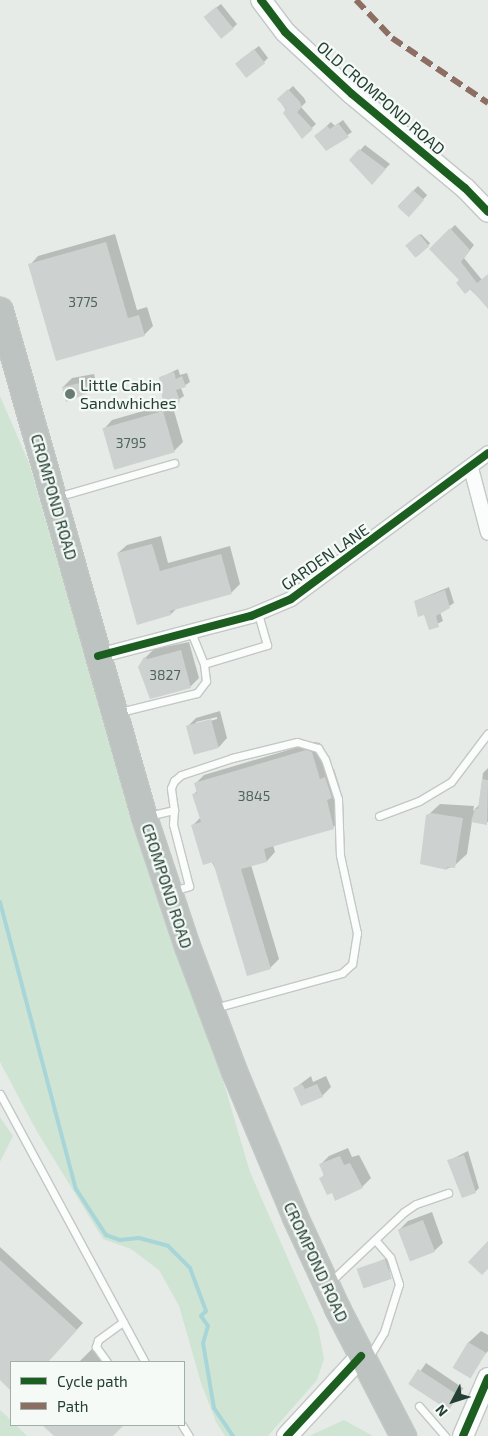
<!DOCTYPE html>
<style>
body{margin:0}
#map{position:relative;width:488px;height:1436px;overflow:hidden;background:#e6ebe8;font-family:"Exo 2",sans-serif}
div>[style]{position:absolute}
.green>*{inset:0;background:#d0e4d4}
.shadow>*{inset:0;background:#0003;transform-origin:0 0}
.stream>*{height:4px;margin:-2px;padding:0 2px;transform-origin:2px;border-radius:2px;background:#a8d6d8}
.building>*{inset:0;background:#cdd2d0;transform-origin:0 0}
.roads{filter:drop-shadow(1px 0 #c3c8c5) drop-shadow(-1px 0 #c3c8c5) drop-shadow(0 1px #c3c8c5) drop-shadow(0 -1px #c3c8c5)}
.lane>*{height:7px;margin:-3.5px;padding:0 3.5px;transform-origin:3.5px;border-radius:3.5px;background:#fbfcfc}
.street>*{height:14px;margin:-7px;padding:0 7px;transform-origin:7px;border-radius:7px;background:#fbfcfc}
.secondary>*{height:20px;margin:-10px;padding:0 10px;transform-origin:10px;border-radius:10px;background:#fbfcfc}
.highway>*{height:25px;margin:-12.5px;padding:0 12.5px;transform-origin:12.5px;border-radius:12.5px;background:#bcc3c1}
.quiet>*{height:6px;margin-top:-3px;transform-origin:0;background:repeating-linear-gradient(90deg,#8d6e63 0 12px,transparent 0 18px)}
.cycleway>*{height:8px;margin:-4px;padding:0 4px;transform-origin:4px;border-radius:4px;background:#1b5e20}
.dots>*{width:14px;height:14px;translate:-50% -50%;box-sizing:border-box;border:2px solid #f5faf7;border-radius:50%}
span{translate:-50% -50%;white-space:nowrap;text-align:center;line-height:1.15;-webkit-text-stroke:4.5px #f5faf7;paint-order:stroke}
.number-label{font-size:14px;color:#4f645c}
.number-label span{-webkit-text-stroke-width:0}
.street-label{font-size:16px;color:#243f35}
.poi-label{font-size:16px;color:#243f35}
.left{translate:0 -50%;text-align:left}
.legend{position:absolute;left:10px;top:1361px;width:175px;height:65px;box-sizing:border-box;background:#f5faf7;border:1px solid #a1afa9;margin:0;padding:6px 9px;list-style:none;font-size:15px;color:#243f35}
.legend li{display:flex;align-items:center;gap:10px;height:25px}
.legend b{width:25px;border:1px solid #a1afa9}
.north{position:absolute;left:428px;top:1376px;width:50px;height:50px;-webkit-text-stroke:4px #f5faf7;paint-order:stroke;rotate:230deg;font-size:14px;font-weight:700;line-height:20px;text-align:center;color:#243f35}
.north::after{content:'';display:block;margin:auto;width:18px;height:22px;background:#243f35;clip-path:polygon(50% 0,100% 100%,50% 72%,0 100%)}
</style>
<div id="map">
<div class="green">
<div style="clip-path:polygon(0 396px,29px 463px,86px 660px,218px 1063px,250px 1172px,318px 1327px,324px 1359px,317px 1380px,268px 1436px,225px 1436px,216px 1422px,201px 1383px,179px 1306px,159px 1270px,131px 1249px,103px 1239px,36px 1130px,0 1062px)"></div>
<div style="clip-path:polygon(0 1117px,13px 1136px,0 1162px)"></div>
<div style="clip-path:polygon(0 1410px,11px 1420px,11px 1425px,16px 1425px,27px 1436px,0 1436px)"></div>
<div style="clip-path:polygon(344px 1420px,373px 1436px,309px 1436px)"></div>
</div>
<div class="shadow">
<div style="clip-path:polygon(221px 4px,237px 24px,233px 28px,209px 13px)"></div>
<div style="clip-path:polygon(259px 46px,268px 58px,264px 62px,240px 60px)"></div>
<div style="clip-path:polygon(293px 86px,304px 98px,306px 102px,301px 107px,316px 124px,302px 137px,279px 99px)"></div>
<div style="clip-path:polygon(343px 120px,352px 132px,326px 149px,320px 132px,331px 122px,335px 126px)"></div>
<div style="clip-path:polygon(365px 145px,390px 164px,372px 183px,351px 160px)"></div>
<div style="left:418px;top:186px;width:13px;height:28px;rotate:45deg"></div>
<div style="clip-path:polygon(455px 225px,474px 245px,464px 258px,482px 280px,488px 275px,488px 307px,430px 249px)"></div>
<div style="clip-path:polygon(115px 234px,137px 310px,147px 307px,153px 326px,144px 335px,30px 265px,38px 256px)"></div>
<div style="left:421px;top:234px;width:13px;height:18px;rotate:45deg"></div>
<div style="clip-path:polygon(178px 369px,180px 375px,187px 373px,190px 382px,181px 388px,184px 396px,172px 404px,183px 442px,174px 451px,104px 429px,112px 420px,164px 405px,160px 378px)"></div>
<div style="clip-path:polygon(94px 374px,96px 383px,87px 392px,63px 387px,72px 378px)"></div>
<div style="clip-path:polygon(161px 536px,168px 563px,230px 546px,240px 584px,232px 592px,177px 608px,171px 614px,118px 553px,127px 545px)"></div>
<div style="clip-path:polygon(449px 587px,454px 603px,440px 612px,443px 621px,429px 628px,425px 614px,415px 601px)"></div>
<div style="clip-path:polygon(189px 642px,199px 678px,191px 686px,151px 698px,145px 658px,154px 649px)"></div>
<div style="clip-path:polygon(evenodd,220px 711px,227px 738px,219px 747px,187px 727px,196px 718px,220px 711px,217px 717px,217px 719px,196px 725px,196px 722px,217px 717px)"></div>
<div style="clip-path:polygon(315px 742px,320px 743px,329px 771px,334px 769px,340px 788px,336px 793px,342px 819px,333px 827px,273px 845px,275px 852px,267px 861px,251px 865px,279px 959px,270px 968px,192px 826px,201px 817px,194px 794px,197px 791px,195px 784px,204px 775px)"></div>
<div style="clip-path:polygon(488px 768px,488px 822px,472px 821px,467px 854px,454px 866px,446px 869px,427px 816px,440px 804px,474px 806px,473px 811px,479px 805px,483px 773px)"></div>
<div style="clip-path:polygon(311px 1076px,313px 1082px,326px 1076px,331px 1087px,322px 1096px,295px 1088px)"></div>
<div style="clip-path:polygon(348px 1148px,352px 1157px,359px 1155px,371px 1178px,362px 1187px,333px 1192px,321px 1178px,325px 1174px,321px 1164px,329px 1156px)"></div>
<div style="clip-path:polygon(468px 1151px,479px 1188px,475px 1192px,448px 1161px)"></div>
<div style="clip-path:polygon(432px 1212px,443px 1243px,434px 1251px,399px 1230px,408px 1221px)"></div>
<div style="clip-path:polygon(0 1247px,83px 1323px,47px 1362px,11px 1362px,11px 1389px,0 1379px)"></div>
<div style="clip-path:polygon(387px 1258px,391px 1278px,359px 1272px,361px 1270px)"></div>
<div style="clip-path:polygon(481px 1331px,488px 1335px,488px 1351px,476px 1365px,468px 1343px)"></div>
<div style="clip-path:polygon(93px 1348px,108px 1362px,79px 1362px)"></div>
<div style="left:426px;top:1363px;width:45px;height:26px;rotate:34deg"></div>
<div style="clip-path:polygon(43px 1425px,122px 1425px,112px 1436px,56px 1436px)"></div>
</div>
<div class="stream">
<div style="left:0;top:902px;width:297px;rotate:75.2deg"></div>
<div style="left:76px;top:1189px;width:55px;rotate:56.9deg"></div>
<div style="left:106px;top:1235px;width:15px;rotate:20deg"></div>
<div style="left:120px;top:1240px;width:19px;rotate:-6deg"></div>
<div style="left:139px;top:1238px;width:30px;rotate:15deg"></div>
<div style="left:168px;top:1246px;width:31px;rotate:45deg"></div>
<div style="left:190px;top:1268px;width:46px;rotate:69.6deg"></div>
<div style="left:206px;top:1311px;width:7px;rotate:135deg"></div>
<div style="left:201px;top:1316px;width:12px;rotate:55deg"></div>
<div style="left:208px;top:1326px;width:18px;rotate:106deg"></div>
<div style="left:203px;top:1343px;width:66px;rotate:80.4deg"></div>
<div style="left:214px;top:1408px;width:34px;rotate:56deg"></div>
</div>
<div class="building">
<div style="left:216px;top:7px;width:28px;height:16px;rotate:51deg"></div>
<div style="left:254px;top:49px;width:18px;height:24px;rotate:52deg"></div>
<div style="clip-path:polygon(288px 89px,300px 102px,302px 107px,297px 112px,313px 129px,302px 139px,283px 113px,286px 109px,277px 99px)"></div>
<div style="clip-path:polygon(338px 123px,349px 137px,326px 151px,314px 136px,327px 126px,330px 129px)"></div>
<div style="clip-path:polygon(359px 149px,386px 169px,372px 185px,349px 160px)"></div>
<div style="left:413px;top:190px;width:15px;height:23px;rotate:42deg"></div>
<div style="clip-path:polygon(450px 228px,470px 250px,461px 262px,477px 283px,488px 274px,488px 309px,471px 289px,465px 294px,456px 283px,459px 280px,429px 249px)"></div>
<div style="left:419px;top:234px;width:16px;height:18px;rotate:50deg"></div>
<div style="clip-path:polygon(106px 242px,128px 318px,139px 315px,145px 336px,56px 361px,28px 264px)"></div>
<div style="clip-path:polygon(174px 372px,176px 379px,182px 376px,186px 387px,176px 390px,180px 401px,177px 405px,164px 409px,159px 377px)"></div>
<div style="clip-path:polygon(85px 382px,88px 393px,66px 402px,62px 387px)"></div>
<div style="left:163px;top:411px;width:43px;height:63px;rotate:74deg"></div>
<div style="clip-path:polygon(152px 544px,160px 571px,221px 554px,232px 594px,170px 611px,171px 615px,137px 625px,117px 553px)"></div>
<div style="clip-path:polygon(445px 590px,450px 608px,436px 616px,439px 627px,429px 630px,424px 615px,418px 617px,414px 601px)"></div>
<div style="clip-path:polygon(181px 650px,191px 688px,150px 699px,138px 667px,144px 657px,148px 659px)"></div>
<div style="left:211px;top:719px;width:30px;height:26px;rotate:75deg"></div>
<div style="clip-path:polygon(306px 750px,312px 752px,320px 779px,325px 777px,332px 798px,327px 800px,334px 829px,264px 849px,267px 862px,241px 869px,271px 969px,247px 976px,213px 862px,203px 865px,191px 825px,201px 822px,192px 794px,197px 793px,194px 783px)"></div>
<div style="clip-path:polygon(482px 779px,488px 780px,487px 825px,471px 822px,475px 808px,478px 809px)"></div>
<div style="clip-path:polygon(431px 813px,463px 818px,455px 868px,447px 867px,447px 870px,420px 864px,426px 815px)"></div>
<div style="clip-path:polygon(302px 1084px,305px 1089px,317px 1084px,323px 1097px,301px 1106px,293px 1088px)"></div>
<div style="clip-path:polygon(464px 1155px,476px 1193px,462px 1198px,447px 1160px)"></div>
<div style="clip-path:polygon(340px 1156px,344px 1165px,350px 1163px,363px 1188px,335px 1201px,332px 1193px,327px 1195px,319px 1178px,324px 1176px,319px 1164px)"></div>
<div style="left:423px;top:1220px;width:34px;height:27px;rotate:69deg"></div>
<div style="clip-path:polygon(488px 1241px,488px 1269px,482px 1275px,468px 1262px)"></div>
<div style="left:385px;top:1259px;width:21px;height:30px;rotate:71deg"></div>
<div style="clip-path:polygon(0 1260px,77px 1330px,48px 1362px,11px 1362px,11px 1391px,0 1380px)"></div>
<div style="left:468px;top:1342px;width:21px;height:30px;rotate:31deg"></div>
<div style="left:418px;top:1369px;width:48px;height:18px;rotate:33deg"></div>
<div style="clip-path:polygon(42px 1425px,124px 1425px,113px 1436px,54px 1436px)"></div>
</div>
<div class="roads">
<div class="lane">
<div style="left:57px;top:497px;width:122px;rotate:-16.2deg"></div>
<div style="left:191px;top:632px;width:35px;rotate:68deg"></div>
<div style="left:204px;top:664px;width:66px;rotate:-16.8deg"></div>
<div style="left:267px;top:645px;width:33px;rotate:-106deg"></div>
<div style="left:120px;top:712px;width:79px;rotate:-13.9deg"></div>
<div style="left:197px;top:693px;width:15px;rotate:-53deg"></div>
<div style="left:206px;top:681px;width:17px;rotate:-97deg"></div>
<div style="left:148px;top:816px;width:27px;rotate:-13deg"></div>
<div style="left:174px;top:810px;width:22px;rotate:-98deg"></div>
<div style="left:171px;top:788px;width:8px;rotate:-67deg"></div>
<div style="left:174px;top:781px;width:9px;rotate:-41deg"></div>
<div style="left:181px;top:775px;width:54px;rotate:-18.4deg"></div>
<div style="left:232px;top:758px;width:67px;rotate:-13.8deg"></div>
<div style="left:297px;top:742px;width:22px;rotate:16deg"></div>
<div style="left:318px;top:748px;width:13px;rotate:58deg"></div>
<div style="left:325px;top:759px;width:42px;rotate:72deg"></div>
<div style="left:338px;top:799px;width:56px;rotate:88deg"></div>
<div style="left:340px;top:855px;width:80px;rotate:77.7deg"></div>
<div style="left:357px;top:933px;width:31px;rotate:99deg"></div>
<div style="left:352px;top:964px;width:13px;rotate:138deg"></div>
<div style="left:342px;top:973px;width:132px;rotate:164.6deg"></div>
<div style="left:379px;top:816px;width:43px;rotate:-20.6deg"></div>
<div style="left:419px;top:801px;width:37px;rotate:-31deg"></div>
<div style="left:451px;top:782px;width:61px;rotate:-52.9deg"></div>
<div style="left:173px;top:891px;width:17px;rotate:-17deg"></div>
<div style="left:189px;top:886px;width:64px;rotate:-104.5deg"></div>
<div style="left:173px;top:824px;width:14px;rotate:-86deg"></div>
<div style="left:0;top:1094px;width:305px;rotate:61.6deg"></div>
<div style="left:330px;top:1282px;width:102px;rotate:-43.4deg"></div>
<div style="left:404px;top:1212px;width:14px;rotate:-34deg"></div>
<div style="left:416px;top:1204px;width:34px;rotate:-19deg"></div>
<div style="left:369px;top:1357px;width:29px;rotate:-59deg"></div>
<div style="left:384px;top:1332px;width:50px;rotate:-72.6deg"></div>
<div style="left:399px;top:1284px;width:28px;rotate:-108deg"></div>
<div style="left:390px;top:1257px;width:23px;rotate:-131deg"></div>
<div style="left:107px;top:1362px;width:19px;rotate:-126deg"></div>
<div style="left:96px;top:1347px;width:7px;rotate:-74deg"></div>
<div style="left:98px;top:1340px;width:31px;rotate:-36deg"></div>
<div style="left:419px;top:1406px;width:40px;rotate:49deg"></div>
<div style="left:182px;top:1425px;width:13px;rotate:58deg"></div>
</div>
<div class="street">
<div style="left:471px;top:468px;width:67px;rotate:75.3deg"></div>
<div style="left:98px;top:656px;width:158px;rotate:-14.7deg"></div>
<div style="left:251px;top:616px;width:43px;rotate:-23deg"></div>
<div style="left:291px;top:599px;width:245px;rotate:-36.5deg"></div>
</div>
<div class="secondary">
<div style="left:261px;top:0;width:40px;rotate:53deg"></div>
<div style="left:285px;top:32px;width:91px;rotate:42.8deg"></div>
<div style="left:352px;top:94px;width:147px;rotate:39.8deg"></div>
<div style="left:465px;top:188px;width:33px;rotate:46deg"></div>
<div style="left:287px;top:1436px;width:109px;rotate:-47.2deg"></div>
<div style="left:463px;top:1436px;width:63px;rotate:-66.7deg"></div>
</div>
<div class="highway">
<div style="left:0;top:310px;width:527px;rotate:74.14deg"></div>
<div style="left:144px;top:817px;width:136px;rotate:71.6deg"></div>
<div style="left:187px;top:946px;width:134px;rotate:69.4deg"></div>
<div style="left:234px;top:1071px;width:158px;rotate:67.3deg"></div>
<div style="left:295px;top:1217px;width:100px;rotate:65.2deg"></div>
<div style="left:337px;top:1308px;width:144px;rotate:62.7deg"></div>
</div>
</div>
<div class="quiet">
<div style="left:356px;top:0;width:52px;rotate:46.5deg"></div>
<div style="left:392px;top:38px;width:116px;rotate:34.1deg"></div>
</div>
<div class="cycleway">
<div style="left:261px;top:0;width:40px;rotate:53deg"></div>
<div style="left:285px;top:32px;width:91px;rotate:42.8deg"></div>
<div style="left:352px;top:94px;width:147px;rotate:39.8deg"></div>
<div style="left:465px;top:188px;width:33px;rotate:46deg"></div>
<div style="left:98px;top:656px;width:158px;rotate:-14.7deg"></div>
<div style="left:251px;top:616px;width:43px;rotate:-23deg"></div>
<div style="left:291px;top:599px;width:245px;rotate:-36.5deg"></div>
<div style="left:287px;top:1436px;width:109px;rotate:-47.2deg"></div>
<div style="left:463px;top:1436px;width:63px;rotate:-66.7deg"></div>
</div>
<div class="dots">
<div style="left:70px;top:394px;background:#687b74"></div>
</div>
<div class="number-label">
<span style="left:83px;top:302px">3775</span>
<span style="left:131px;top:443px">3795</span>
<span style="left:165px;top:675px">3827</span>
<span style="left:254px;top:796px">3845</span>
</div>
<div class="street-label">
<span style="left:381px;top:98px;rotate:41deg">OLD CROMPOND ROAD</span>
<span style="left:54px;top:497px;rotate:74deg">CROMPOND ROAD</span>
<span style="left:325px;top:557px;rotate:-35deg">GARDEN LANE</span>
<span style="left:167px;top:886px;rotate:72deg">CROMPOND ROAD</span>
<span style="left:316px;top:1262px;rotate:65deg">CROMPOND ROAD</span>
</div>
<div class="poi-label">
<span class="left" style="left:80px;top:394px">Little Cabin<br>Sandwhiches</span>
</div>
<ul class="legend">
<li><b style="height:6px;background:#1b5e20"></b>Cycle path</li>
<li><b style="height:6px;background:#8d6e63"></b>Path</li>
</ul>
<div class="north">N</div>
</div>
